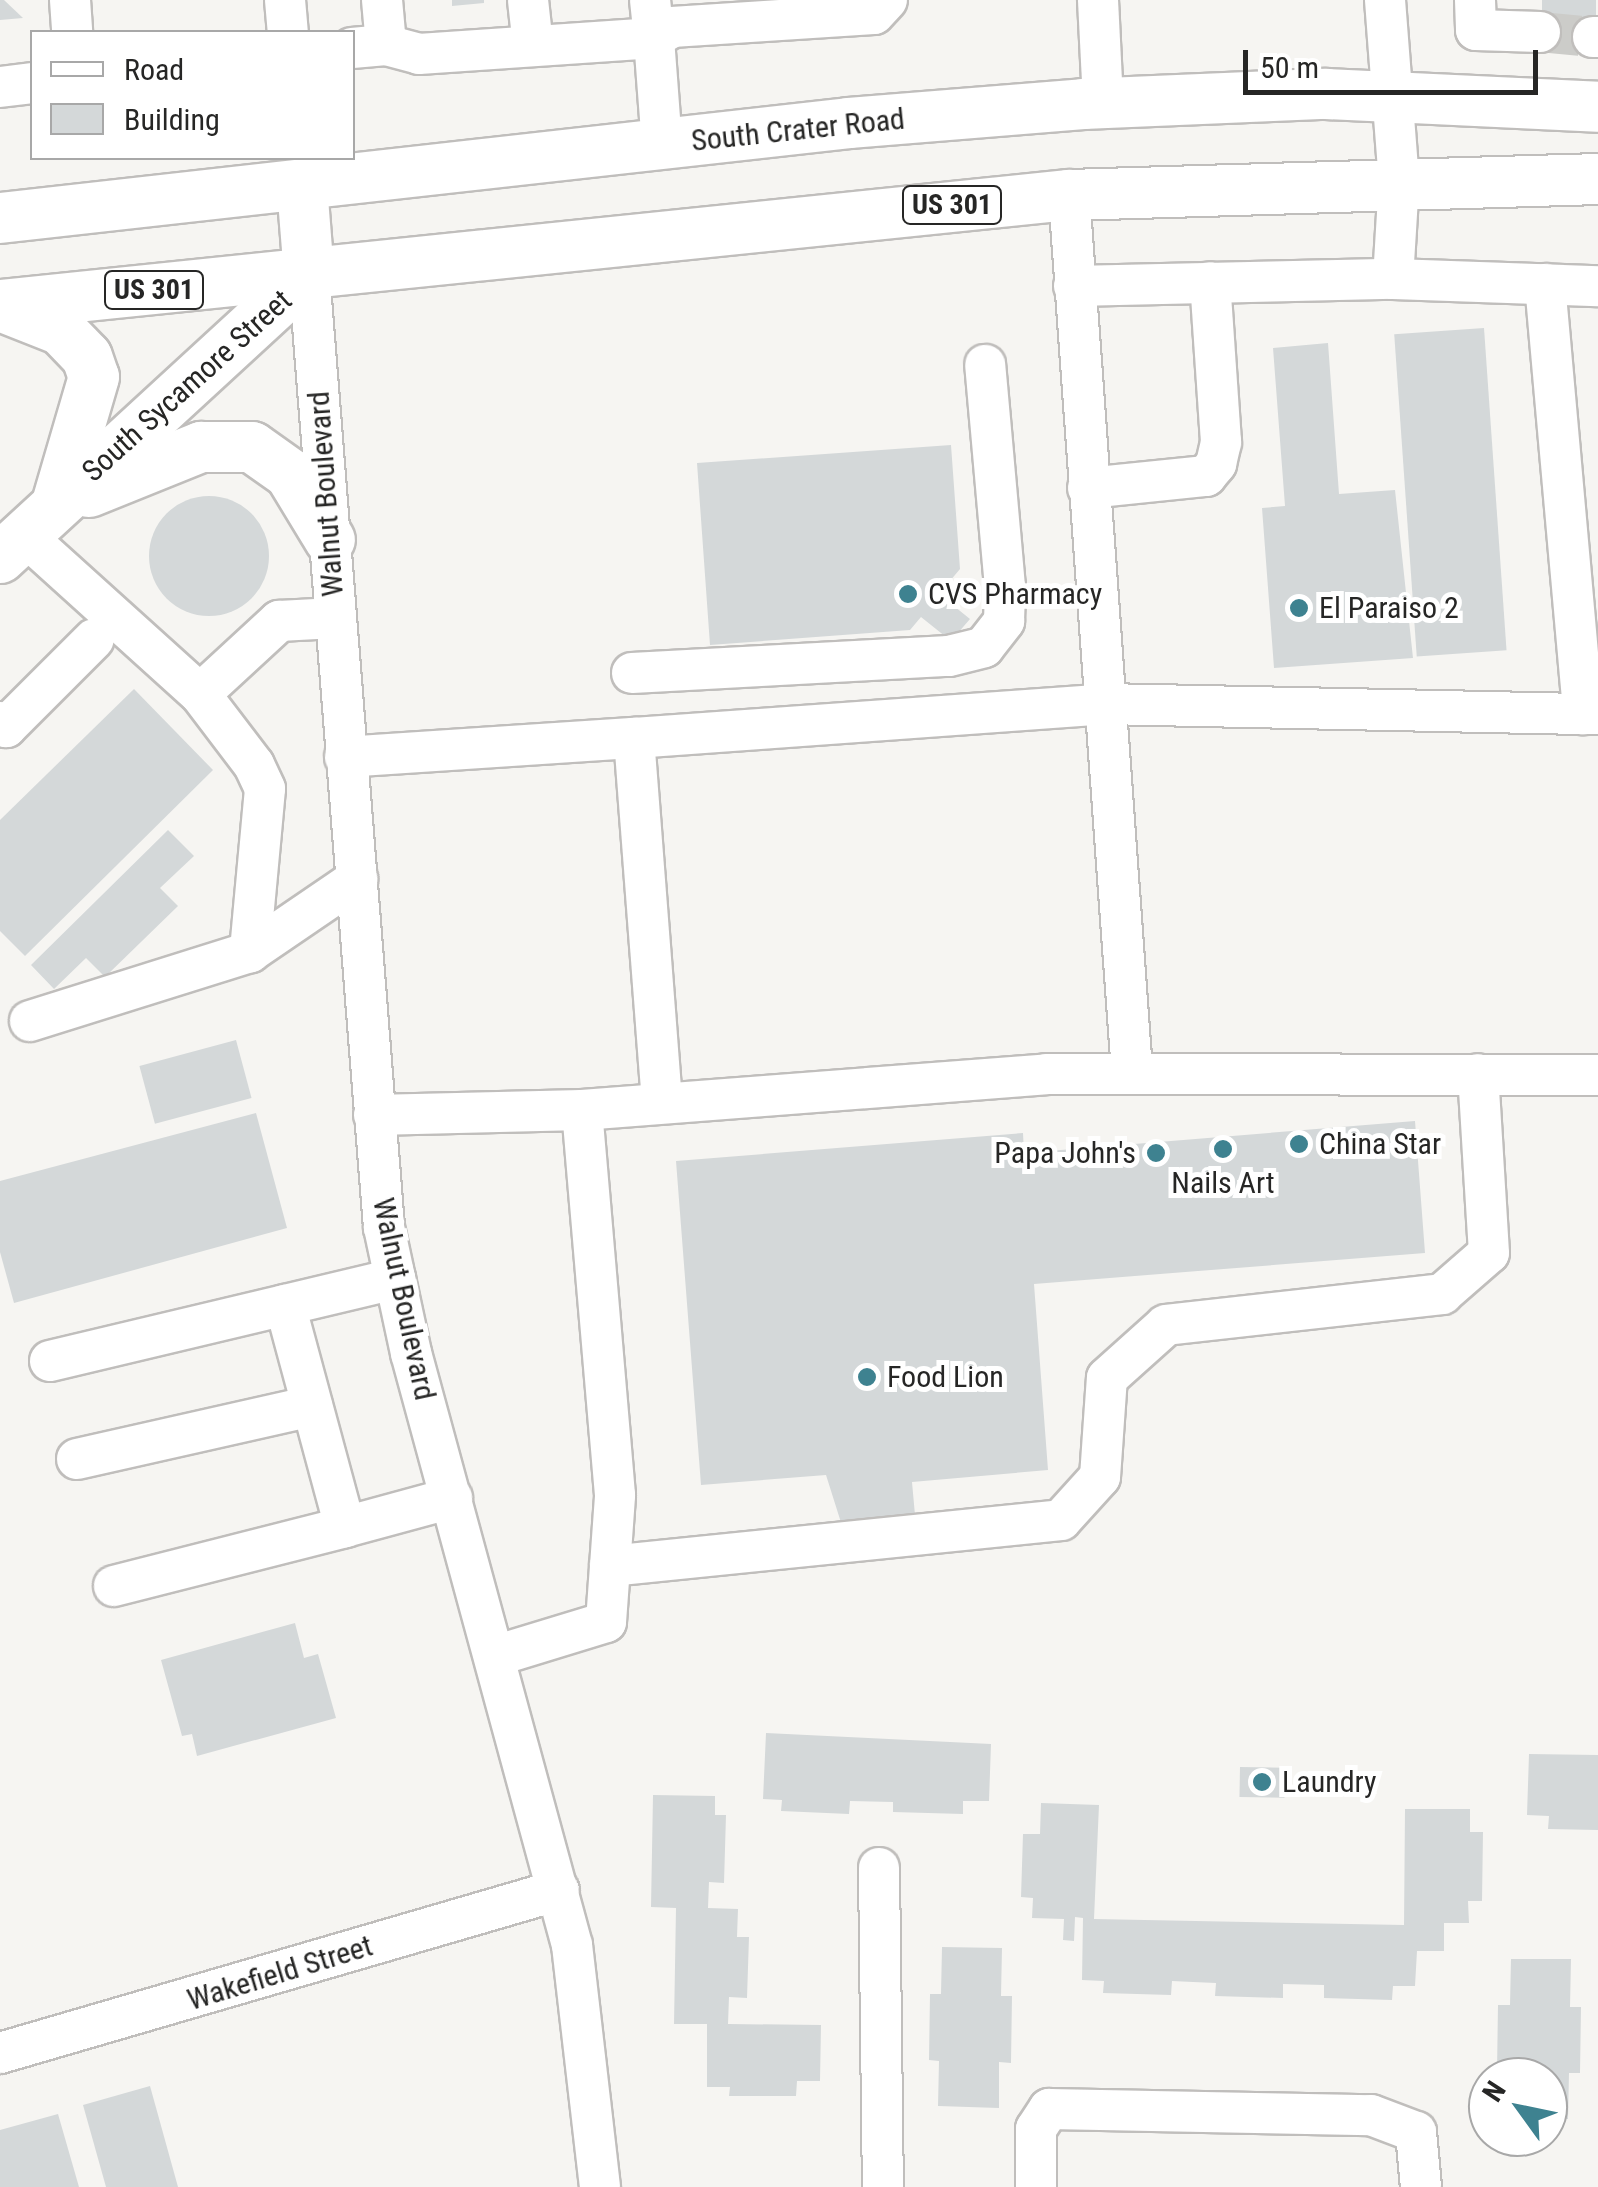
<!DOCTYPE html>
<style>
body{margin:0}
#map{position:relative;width:1598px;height:2187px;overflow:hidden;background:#f6f5f2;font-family:"Roboto Condensed",sans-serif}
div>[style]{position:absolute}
.building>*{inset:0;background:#d4d8d9;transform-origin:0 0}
.round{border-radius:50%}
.minor-tunnel>*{height:40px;margin-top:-20px;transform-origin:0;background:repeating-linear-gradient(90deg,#ccccc9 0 40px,transparent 0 60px)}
.roads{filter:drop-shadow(2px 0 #c0bebc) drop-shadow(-2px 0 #c0bebc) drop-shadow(0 2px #c0bebc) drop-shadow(0 -2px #c0bebc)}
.minor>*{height:40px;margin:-20px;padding:0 20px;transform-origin:20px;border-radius:20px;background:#fff}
.major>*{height:50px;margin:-25px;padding:0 25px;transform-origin:25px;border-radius:25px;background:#fff}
.dots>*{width:28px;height:28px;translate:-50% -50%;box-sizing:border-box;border:5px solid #fff;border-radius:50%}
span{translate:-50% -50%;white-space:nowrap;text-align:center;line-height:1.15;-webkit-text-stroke:10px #fff;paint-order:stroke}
.shield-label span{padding:2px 8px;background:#fff;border:2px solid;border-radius:8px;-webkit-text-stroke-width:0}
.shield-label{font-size:28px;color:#262625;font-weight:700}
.street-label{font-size:30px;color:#262625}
.poi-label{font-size:30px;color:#262625}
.left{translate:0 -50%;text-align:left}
.right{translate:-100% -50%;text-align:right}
.legend{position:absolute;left:30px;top:30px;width:325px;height:130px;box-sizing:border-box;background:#fff;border:2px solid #a8a8a8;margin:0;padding:12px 18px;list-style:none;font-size:30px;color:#262625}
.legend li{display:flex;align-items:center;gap:20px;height:50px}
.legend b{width:50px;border:2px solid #a8a8a8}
.north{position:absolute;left:1468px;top:2057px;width:100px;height:100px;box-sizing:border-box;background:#fff;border:2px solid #a8a8a8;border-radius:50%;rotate:303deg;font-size:28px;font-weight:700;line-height:40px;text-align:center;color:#262625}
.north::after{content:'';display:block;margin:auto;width:35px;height:45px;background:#3e8290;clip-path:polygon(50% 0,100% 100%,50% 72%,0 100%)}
.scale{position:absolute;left:1243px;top:50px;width:295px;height:45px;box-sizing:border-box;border:5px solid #262625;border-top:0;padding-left:12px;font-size:30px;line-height:35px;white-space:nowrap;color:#262625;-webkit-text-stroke:8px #fff;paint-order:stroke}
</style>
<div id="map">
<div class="building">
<div style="clip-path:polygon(0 0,4px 0,23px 18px,0 20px)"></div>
<div style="clip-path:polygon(452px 0,484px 0,484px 3px,452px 6px)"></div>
<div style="left:1542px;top:0;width:54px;height:45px"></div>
<div style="left:1484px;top:328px;width:323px;height:90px;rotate:86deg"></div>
<div style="clip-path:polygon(1328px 343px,1339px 494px,1395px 490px,1413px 658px,1274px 668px,1262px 508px,1285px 506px,1273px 348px)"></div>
<div style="clip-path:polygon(951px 445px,960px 569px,939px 594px,970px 619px,951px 641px,921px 617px,910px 630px,710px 645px,697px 463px)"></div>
<div class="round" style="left:149px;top:496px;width:120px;height:120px"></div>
<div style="clip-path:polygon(134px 689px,213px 770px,25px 956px,0 931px,0 820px)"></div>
<div style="clip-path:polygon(168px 830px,194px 856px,160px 888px,178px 906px,105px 977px,86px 958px,54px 989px,31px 965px)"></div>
<div style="left:236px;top:1040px;width:60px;height:100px;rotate:75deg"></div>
<div style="clip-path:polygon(256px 1113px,287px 1228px,14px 1303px,0 1252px,0 1181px)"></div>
<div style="clip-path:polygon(1415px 1121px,1425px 1253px,1034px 1284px,1048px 1470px,912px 1482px,916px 1526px,844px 1532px,826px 1475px,701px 1485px,676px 1161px,1023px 1133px,1024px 1153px)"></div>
<div style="clip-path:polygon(295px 1623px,304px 1658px,318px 1654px,336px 1718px,197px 1756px,192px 1734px,182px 1736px,161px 1660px)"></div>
<div style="clip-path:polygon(766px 1733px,991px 1744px,989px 1801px,963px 1801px,963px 1814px,893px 1812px,893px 1802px,850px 1801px,849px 1814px,781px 1811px,782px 1800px,763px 1799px)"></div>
<div style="clip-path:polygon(1529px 1754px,1598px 1755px,1598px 1830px,1548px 1829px,1549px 1816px,1527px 1815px)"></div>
<div style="left:1240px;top:1767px;width:45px;height:30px;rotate:1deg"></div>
<div style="clip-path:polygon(653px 1795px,715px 1796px,715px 1815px,726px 1815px,724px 1883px,709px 1882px,708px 1908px,738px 1909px,737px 1937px,749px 1937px,747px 1998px,729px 1997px,728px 2024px,821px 2025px,820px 2081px,797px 2081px,796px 2096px,729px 2096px,730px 2087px,707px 2087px,707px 2024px,674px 2024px,676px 1908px,651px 1907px)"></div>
<div style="clip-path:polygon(1041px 1803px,1099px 1805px,1094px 1919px,1404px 1925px,1405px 1809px,1470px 1809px,1470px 1832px,1483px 1832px,1482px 1901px,1468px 1901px,1469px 1923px,1444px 1923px,1444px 1951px,1417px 1951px,1415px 1986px,1393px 1986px,1392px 2000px,1324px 1998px,1324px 1985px,1283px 1984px,1283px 1998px,1215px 1996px,1216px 1983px,1193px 1982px,1172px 1981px,1171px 1995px,1103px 1993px,1104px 1981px,1082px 1980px,1083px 1918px,1075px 1917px,1074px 1941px,1063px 1940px,1064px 1919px,1032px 1918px,1033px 1898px,1021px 1897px,1023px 1834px,1040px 1834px)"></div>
<div style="clip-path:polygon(942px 1947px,1002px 1948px,1001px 1996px,1012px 1996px,1011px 2063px,999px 2062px,999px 2108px,938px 2106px,939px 2061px,929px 2060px,930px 1994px,941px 1994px)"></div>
<div style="clip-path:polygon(1511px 1959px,1571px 1959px,1570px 2007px,1581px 2007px,1580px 2073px,1569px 2073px,1568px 2119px,1548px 2119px,1548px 2077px,1497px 2071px,1498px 2005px,1510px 2005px)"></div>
<div style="clip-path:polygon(150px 2086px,178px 2187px,106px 2187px,83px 2105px)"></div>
<div style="clip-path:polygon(58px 2114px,79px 2187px,0 2187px,0 2130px)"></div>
</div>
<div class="minor-tunnel">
<div style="left:1540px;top:32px;width:53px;rotate:5.4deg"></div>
</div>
<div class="roads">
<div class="minor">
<div style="left:70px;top:0;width:32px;rotate:86deg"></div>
<div style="left:285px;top:0;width:32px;rotate:85deg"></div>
<div style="left:382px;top:0;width:45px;rotate:84.9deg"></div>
<div style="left:528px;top:0;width:46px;rotate:83.8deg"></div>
<div style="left:1098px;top:0;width:103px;rotate:87.2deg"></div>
<div style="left:1475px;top:0;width:30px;rotate:88deg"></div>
<div style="left:1476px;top:30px;width:64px;rotate:1.8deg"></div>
<div style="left:1593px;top:37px;width:5px"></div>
<div style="left:352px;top:48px;width:34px;rotate:-5deg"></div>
<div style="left:386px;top:45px;width:34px;rotate:15deg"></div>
<div style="left:419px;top:54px;width:236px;rotate:-3.9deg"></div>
<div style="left:654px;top:38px;width:38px;rotate:-96deg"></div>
<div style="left:0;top:87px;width:32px;rotate:-7deg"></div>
<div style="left:662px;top:145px;width:107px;rotate:-94.3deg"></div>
<div style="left:654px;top:38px;width:21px;rotate:-31deg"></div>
<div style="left:672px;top:27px;width:202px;rotate:-3.7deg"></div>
<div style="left:874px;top:14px;width:19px;rotate:-47deg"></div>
<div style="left:1069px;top:195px;width:879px;rotate:85.89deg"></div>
<div style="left:309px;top:274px;width:956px;rotate:85.5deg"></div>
<div style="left:384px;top:1227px;width:129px;rotate:77.9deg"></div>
<div style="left:411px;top:1353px;width:614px;rotate:74.79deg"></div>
<div style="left:572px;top:1945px;width:244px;rotate:83.4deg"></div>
<div style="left:1393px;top:279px;width:205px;rotate:2deg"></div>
<div style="left:1545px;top:284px;width:432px;rotate:84.9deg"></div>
<div style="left:1074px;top:286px;width:319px;rotate:-1.3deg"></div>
<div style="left:1393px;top:279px;width:97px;rotate:-86.5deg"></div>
<div style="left:1399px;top:182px;width:183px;rotate:-94.4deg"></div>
<div style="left:1088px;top:488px;width:119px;rotate:-5.8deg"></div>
<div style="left:1206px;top:476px;width:16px;rotate:-50deg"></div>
<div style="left:1216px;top:464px;width:23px;rotate:-77deg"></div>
<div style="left:1221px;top:442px;width:160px;rotate:-93.9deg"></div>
<div style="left:24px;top:535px;width:237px;rotate:42.1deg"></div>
<div style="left:200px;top:694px;width:108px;rotate:-42.7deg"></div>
<div style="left:279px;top:621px;width:56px;rotate:-3.1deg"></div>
<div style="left:632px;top:673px;width:317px;rotate:-3.1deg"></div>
<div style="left:949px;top:656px;width:36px;rotate:-14deg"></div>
<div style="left:984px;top:647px;width:33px;rotate:-52deg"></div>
<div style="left:1004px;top:621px;width:34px;rotate:-88deg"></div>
<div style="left:1005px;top:587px;width:223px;rotate:-95.1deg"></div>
<div style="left:200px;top:694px;width:89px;rotate:52.7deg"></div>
<div style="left:254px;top:765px;width:26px;rotate:65deg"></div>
<div style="left:265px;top:789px;width:164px;rotate:95.3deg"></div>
<div style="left:0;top:722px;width:8px;rotate:40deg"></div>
<div style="left:6px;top:727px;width:124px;rotate:-45deg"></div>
<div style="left:634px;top:738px;width:471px;rotate:-4.1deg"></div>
<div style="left:1104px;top:704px;width:494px;rotate:1.2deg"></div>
<div style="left:345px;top:757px;width:290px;rotate:-3.8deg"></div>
<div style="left:634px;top:738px;width:366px;rotate:85.6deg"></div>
<div style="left:30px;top:1021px;width:231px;rotate:-17.4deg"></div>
<div style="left:250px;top:952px;width:130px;rotate:-34.3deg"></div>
<div style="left:374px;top:1115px;width:208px;rotate:-1.4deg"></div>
<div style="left:582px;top:1110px;width:465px;rotate:-4.4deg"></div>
<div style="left:1046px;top:1074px;width:552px;rotate:0.1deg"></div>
<div style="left:50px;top:1361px;width:355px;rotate:-13.4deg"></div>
<div style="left:77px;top:1459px;width:241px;rotate:-12.7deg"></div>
<div style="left:345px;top:1527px;width:111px;rotate:-15.2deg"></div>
<div style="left:610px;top:1566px;width:453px;rotate:-5.8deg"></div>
<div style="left:1061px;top:1520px;width:58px;rotate:-47.8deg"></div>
<div style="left:1100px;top:1477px;width:99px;rotate:-86deg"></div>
<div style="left:1107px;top:1378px;width:79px;rotate:-41.9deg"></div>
<div style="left:1166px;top:1325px;width:278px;rotate:-6.4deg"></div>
<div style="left:1442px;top:1294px;width:62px;rotate:-41.1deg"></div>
<div style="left:1489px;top:1253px;width:179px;rotate:-93.5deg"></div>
<div style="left:114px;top:1586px;width:238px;rotate:-14.3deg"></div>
<div style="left:345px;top:1527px;width:230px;rotate:-105.1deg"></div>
<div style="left:495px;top:1656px;width:116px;rotate:-17deg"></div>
<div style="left:606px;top:1622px;width:127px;rotate:-85.9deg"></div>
<div style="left:615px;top:1495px;width:386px;rotate:-94.9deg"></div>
<div style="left:879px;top:1868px;width:319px;rotate:89.3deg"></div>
<div style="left:0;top:2053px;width:582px;rotate:-16.26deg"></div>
<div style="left:1036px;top:2187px;width:58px;rotate:-90deg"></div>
<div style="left:1036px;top:2129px;width:24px;rotate:-57deg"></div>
<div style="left:1049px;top:2109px;width:322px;rotate:1.1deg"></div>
<div style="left:1371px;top:2115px;width:48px;rotate:20.7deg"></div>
<div style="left:1416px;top:2132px;width:55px;rotate:84.8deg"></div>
</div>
<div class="major">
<div style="left:302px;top:186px;width:88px;rotate:85.5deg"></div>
<div style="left:0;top:218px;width:854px;rotate:-6.38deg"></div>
<div style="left:849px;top:123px;width:235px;rotate:-4.6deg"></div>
<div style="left:1083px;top:104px;width:243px;rotate:-2.4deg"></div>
<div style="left:1326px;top:94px;width:272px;rotate:2.7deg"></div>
<div style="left:0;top:305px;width:1075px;rotate:-5.88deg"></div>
<div style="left:1069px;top:195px;width:529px;rotate:-1.73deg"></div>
<div style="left:3px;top:307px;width:62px;rotate:21.6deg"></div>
<div style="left:61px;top:330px;width:37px;rotate:46deg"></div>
<div style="left:87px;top:357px;width:21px;rotate:71deg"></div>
<div style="left:94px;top:377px;width:128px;rotate:106.3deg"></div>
<div style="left:89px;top:492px;width:121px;rotate:-21.9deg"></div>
<div style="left:201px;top:447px;width:51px"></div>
<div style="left:252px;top:447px;width:47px;rotate:35.4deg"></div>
<div style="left:290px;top:474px;width:77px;rotate:58.8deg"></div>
<div style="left:0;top:558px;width:420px;rotate:-42.6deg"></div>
</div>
</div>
<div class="dots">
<div style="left:908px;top:594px;background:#3e8290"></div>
<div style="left:1299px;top:608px;background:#3e8290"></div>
<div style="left:1299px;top:1144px;background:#3e8290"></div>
<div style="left:1223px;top:1149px;background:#3e8290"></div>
<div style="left:1156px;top:1153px;background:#3e8290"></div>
<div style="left:867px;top:1377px;background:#3e8290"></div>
<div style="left:1262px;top:1782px;background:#3e8290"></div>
</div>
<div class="shield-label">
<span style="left:952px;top:205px">US 301</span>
<span style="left:154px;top:290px">US 301</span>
</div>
<div class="street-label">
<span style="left:798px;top:130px;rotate:-6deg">South Crater Road</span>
<span style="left:187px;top:386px;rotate:-42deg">South Sycamore Street</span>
<span style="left:326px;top:494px;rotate:-94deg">Walnut Boulevard</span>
<span style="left:404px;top:1299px;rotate:78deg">Walnut Boulevard</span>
<span style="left:280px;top:1973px;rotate:-17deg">Wakefield Street</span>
</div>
<div class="poi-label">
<span class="left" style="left:928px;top:594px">CVS Pharmacy</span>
<span class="left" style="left:1319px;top:608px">El Paraiso 2</span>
<span class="left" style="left:1319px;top:1144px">China Star</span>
<span class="right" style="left:1136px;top:1153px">Papa John's</span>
<span style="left:1223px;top:1183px">Nails Art</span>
<span class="left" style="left:887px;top:1377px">Food Lion</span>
<span class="left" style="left:1282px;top:1782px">Laundry</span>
</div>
<ul class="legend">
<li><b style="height:12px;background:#fff"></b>Road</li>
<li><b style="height:28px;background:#d4d8d9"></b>Building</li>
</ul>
<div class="north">N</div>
<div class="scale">50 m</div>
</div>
